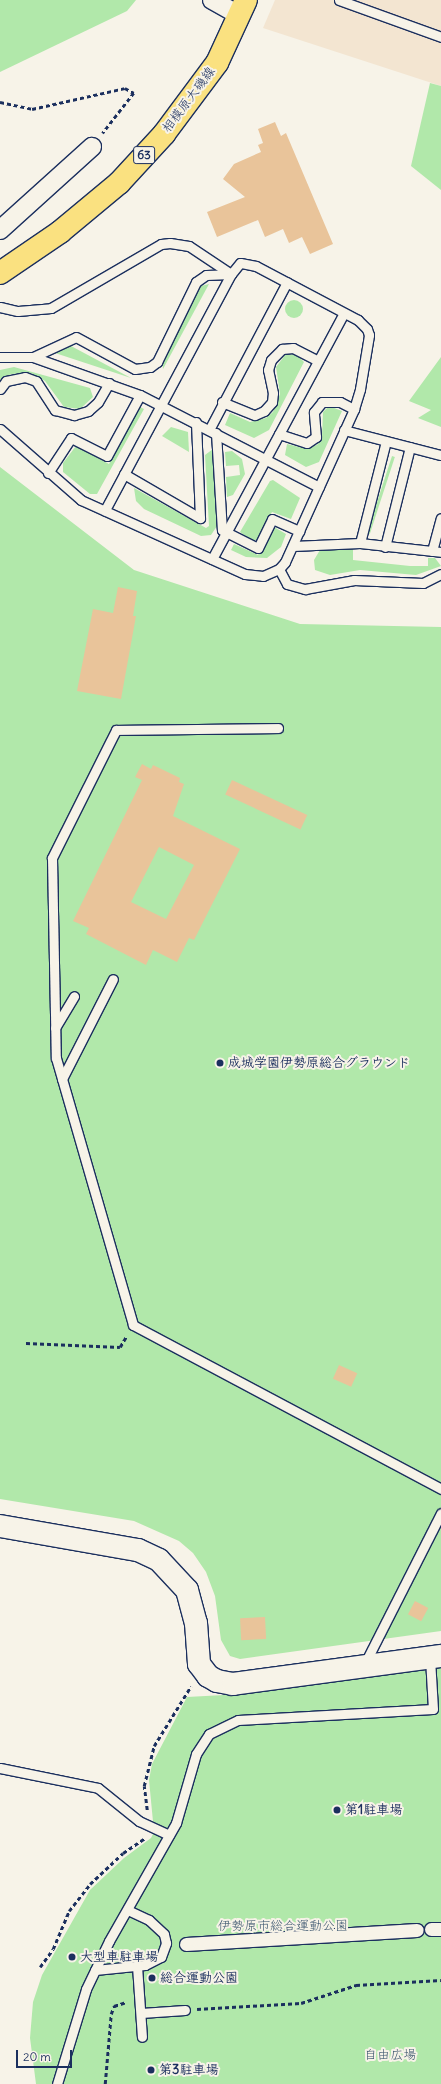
<!DOCTYPE html>
<meta charset="utf-8">
<style>
body{margin:0}
#map{position:relative;width:441px;height:2084px;overflow:hidden;background:#f7f3e8;font-family:Delius,"Klee One",sans-serif}
div>[style]{position:absolute}
.built>*{inset:0;background:#f3e5d1}
.green>*{inset:0;background:#b1e8aa;transform-origin:0 0}
.round{border-radius:50%}
.building>*{inset:0;background:#e9c49a;transform-origin:0 0}
.path>*{height:2.5px;margin-top:-1.25px;transform-origin:0;background:repeating-linear-gradient(90deg,#1b2f5e 0 4px,transparent 0 7px)}
.roads{filter:drop-shadow(1px 0 #1b2f5e) drop-shadow(-1px 0 #1b2f5e) drop-shadow(0 1px #1b2f5e) drop-shadow(0 -1px #1b2f5e)}
.service>*{height:9px;margin:-4.5px;padding:0 4.5px;transform-origin:4.5px;border-radius:4.5px;background:#f7f3e8}
.pedestrian>*{height:13px;margin:-6.5px;padding:0 6.5px;transform-origin:6.5px;border-radius:6.5px;background:#f7f3e8}
.minor>*{height:18px;margin:-9px;padding:0 9px;transform-origin:9px;border-radius:9px;background:#f7f3e8}
.tertiary>*{height:22px;margin:-11px;padding:0 11px;transform-origin:11px;border-radius:11px;background:#f7f3e8}
.primary>*{height:22px;margin:-11px;padding:0 11px;transform-origin:11px;border-radius:11px;background:#fae180}
.dots>*{width:11px;height:11px;translate:-50% -50%;box-sizing:border-box;border:2px solid #f7f3e8;border-radius:50%}
span{translate:-50% -50%;white-space:nowrap;text-align:center;line-height:1.15;-webkit-text-stroke:4px #f7f3e8;paint-order:stroke}
.shield-label span{padding:1px 3px;background:#f7f3e8;border:1px solid;border-radius:3px;-webkit-text-stroke-width:0}
.shield-label{font-size:12px;color:#1b2f5e;font-weight:700}
.street-label{font-size:13px;color:#1b2f5e}
.poi-label{font-size:13px;color:#1b2f5e;font-weight:700}
.left{translate:0 -50%;text-align:left}
.park-label{font-size:13px;color:#39546d}
.scale{position:absolute;left:16px;top:2050px;width:56px;height:18px;box-sizing:border-box;border:2px solid #1b2f5e;border-top:0;padding-left:5px;font-size:12px;line-height:14px;white-space:nowrap;color:#1b2f5e;-webkit-text-stroke:3px #f7f3e8;paint-order:stroke}
</style>
<div id="map">
<div class="built">
<div style="clip-path:polygon(275px 0,441px 0,441px 86px,263px 28px)"></div>
</div>
<div class="green">
<div style="clip-path:polygon(0 0,136px 0,127px 11px,0 72px)"></div>
<div style="clip-path:polygon(430px 83px,441px 86px,441px 190px,411px 166px)"></div>
<div style="clip-path:polygon(209px 284px,163px 369px,162px 361px,201px 286px)"></div>
<div class="round" style="left:285px;top:300px;width:18px;height:18px"></div>
<div style="clip-path:polygon(71px 346px,131px 378px,55px 353px)"></div>
<div style="clip-path:polygon(286px 354px,297px 355px,304px 362px,269px 430px,254px 438px,225px 425px,230px 413px,250px 422px,266px 418px,273px 412px,280px 394px,276px 367px)"></div>
<div style="clip-path:polygon(441px 357px,441px 427px,418px 418px,431px 410px,409px 401px)"></div>
<div style="clip-path:polygon(14px 367px,90px 388px,93px 397px,80px 409px,64px 407px,45px 381px,31px 373px,11px 374px,0 381px,0 370px)"></div>
<div style="clip-path:polygon(329px 406px,342px 411px,319px 462px,306px 467px,285px 455px,287px 444px,303px 448px,317px 445px,322px 437px,323px 412px)"></div>
<div style="clip-path:polygon(140px 407px,144px 409px,97px 494px,90px 494px,63px 472px,63px 463px,76px 446px,109px 464px)"></div>
<div style="clip-path:polygon(171px 427px,188px 432px,189px 452px,162px 436px)"></div>
<div style="clip-path:polygon(213px 449px,217px 526px,211px 535px,201px 536px,144px 509px,136px 501px,134px 488px,206px 528px,209px 526px,205px 455px)"></div>
<div style="clip-path:polygon(232px 451px,242px 459px,245px 474px,233px 495px,227px 497px,226px 477px,240px 475px,239px 465px,226px 466px,225px 452px)"></div>
<div style="left:392px;top:456px;width:3px;height:81px;rotate:18deg"></div>
<div style="clip-path:polygon(0 467px,134px 570px,300px 624px,441px 627px,441px 1631px,240px 1659px,230px 1656px,221px 1640px,215px 1596px,206px 1572px,193px 1553px,179px 1541px,134px 1521px,0 1499px)"></div>
<div style="clip-path:polygon(273px 480px,300px 498px,291px 519px,272px 512px,257px 540px,252px 541px,240px 532px,270px 481px)"></div>
<div style="clip-path:polygon(274px 527px,286px 534px,281px 547px,267px 558px,246px 557px,231px 550px,234px 544px,258px 555px)"></div>
<div style="clip-path:polygon(353px 549px,353px 560px,410px 566px,428px 566px,428px 558px,435px 558px,441px 566px,416px 575px,360px 570px,330px 575px,315px 570px,314px 560px,320px 550px)"></div>
<div style="clip-path:polygon(441px 1667px,441px 2084px,36px 2084px,30px 2038px,33px 2002px,42px 1975px,90px 1890px,124px 1858px,151px 1838px,154px 1832px,149px 1780px,152px 1764px,187px 1697px,224px 1695px)"></div>
</div>
<div class="building">
<div style="clip-path:polygon(275px 122px,281px 136px,286px 133px,333px 244px,310px 254px,302px 237px,289px 243px,283px 229px,265px 237px,258px 220px,217px 237px,207px 212px,245px 197px,223px 179px,234px 164px,261px 152px,258px 145px,263px 143px,258px 129px)"></div>
<div style="clip-path:polygon(118px 587px,137px 591px,133px 616px,136px 616px,121px 699px,77px 691px,93px 609px,113px 613px)"></div>
<div style="clip-path:polygon(evenodd,142px 764px,151px 769px,153px 765px,180px 778px,179px 782px,184px 784px,173px 816px,240px 849px,194px 940px,189px 938px,177px 962px,153px 950px,146px 965px,86px 934px,89px 928px,73px 921px,142px 780px,135px 777px,142px 764px,159px 847px,194px 865px,166px 919px,131px 902px,159px 847px)"></div>
<div style="left:232px;top:780px;width:83px;height:16px;rotate:25deg"></div>
<div style="left:339px;top:1365px;width:20px;height:15px;rotate:24deg"></div>
<div style="left:415px;top:1601px;width:15px;height:15px;rotate:28deg"></div>
<div style="left:265px;top:1617px;width:22px;height:25px;rotate:87deg"></div>
</div>
<div class="path">
<div style="left:0;top:102px;width:33px;rotate:12deg"></div>
<div style="left:32px;top:109px;width:95px;rotate:-12.7deg"></div>
<div style="left:125px;top:88px;width:10px;rotate:29deg"></div>
<div style="left:134px;top:93px;width:51px;rotate:127.8deg"></div>
<div style="left:26px;top:1343px;width:94px;rotate:2.4deg"></div>
<div style="left:120px;top:1347px;width:12px;rotate:-59deg"></div>
<div style="left:147px;top:1810px;width:24px;rotate:-97deg"></div>
<div style="left:144px;top:1786px;width:41px;rotate:-76deg"></div>
<div style="left:154px;top:1746px;width:70px;rotate:-58.3deg"></div>
<div style="left:40px;top:1967px;width:22px;rotate:-54deg"></div>
<div style="left:53px;top:1949px;width:41px;rotate:-67.2deg"></div>
<div style="left:69px;top:1911px;width:34px;rotate:-52deg"></div>
<div style="left:90px;top:1884px;width:45px;rotate:-43.2deg"></div>
<div style="left:123px;top:1853px;width:27px;rotate:-34deg"></div>
<div style="left:197px;top:2009px;width:104px;rotate:-3.3deg"></div>
<div style="left:301px;top:2003px;width:58px;rotate:-18.1deg"></div>
<div style="left:356px;top:1985px;width:85px;rotate:-3.4deg"></div>
<div style="left:105px;top:2084px;width:70px;rotate:-85.1deg"></div>
<div style="left:111px;top:2014px;width:9px;rotate:-69deg"></div>
<div style="left:114px;top:2006px;width:13px;rotate:-18deg"></div>
</div>
<div class="roads">
<div class="service">
<div style="left:339px;top:0;width:109px;rotate:19.9deg"></div>
<div style="left:0;top:307px;width:18px;rotate:13deg"></div>
<div style="left:18px;top:311px;width:33px;rotate:-5deg"></div>
<div style="left:51px;top:308px;width:127px;rotate:-30.2deg"></div>
<div style="left:161px;top:244px;width:9px;rotate:-6deg"></div>
<div style="left:170px;top:243px;width:19px;rotate:9deg"></div>
<div style="left:189px;top:246px;width:50px;rotate:33.7deg"></div>
<div style="left:0;top:357px;width:33px"></div>
<div style="left:33px;top:357px;width:114px;rotate:19.6deg"></div>
<div style="left:140px;top:395px;width:201px;rotate:27.2deg"></div>
<div style="left:33px;top:357px;width:47px;rotate:-24.9deg"></div>
<div style="left:76px;top:337px;width:67px;rotate:28.5deg"></div>
<div style="left:135px;top:369px;width:15px;rotate:-8deg"></div>
<div style="left:150px;top:367px;width:9px;rotate:-36deg"></div>
<div style="left:157px;top:362px;width:89px;rotate:-64deg"></div>
<div style="left:196px;top:282px;width:12px;rotate:-35deg"></div>
<div style="left:206px;top:275px;width:25px;rotate:-2deg"></div>
<div style="left:0;top:389px;width:10px;rotate:-53deg"></div>
<div style="left:6px;top:381px;width:19px;rotate:-12deg"></div>
<div style="left:25px;top:377px;width:12px;rotate:20deg"></div>
<div style="left:36px;top:381px;width:35px;rotate:57deg"></div>
<div style="left:55px;top:410px;width:20px;rotate:15deg"></div>
<div style="left:74px;top:415px;width:15px;rotate:-16deg"></div>
<div style="left:88px;top:411px;width:13px;rotate:-42deg"></div>
<div style="left:98px;top:402px;width:22px;rotate:-60deg"></div>
<div style="left:222px;top:402px;width:35px;rotate:22deg"></div>
<div style="left:255px;top:415px;width:10px;rotate:-24deg"></div>
<div style="left:264px;top:411px;width:12px;rotate:-48deg"></div>
<div style="left:272px;top:402px;width:9px;rotate:-84deg"></div>
<div style="left:273px;top:393px;width:24px;rotate:-102deg"></div>
<div style="left:268px;top:370px;width:10px;rotate:-73deg"></div>
<div style="left:271px;top:360px;width:16px;rotate:-45deg"></div>
<div style="left:282px;top:349px;width:11px;rotate:-5deg"></div>
<div style="left:293px;top:348px;width:28px;rotate:27deg"></div>
<div style="left:0;top:429px;width:108px;rotate:41.2deg"></div>
<div style="left:81px;top:500px;width:180px;rotate:24.3deg"></div>
<div style="left:245px;top:574px;width:18px;rotate:6deg"></div>
<div style="left:263px;top:576px;width:17px;rotate:-24deg"></div>
<div style="left:279px;top:569px;width:9px;rotate:-49deg"></div>
<div style="left:285px;top:562px;width:168px;rotate:-65.7deg"></div>
<div style="left:354px;top:409px;width:21px;rotate:-73deg"></div>
<div style="left:360px;top:389px;width:55px;rotate:-80.5deg"></div>
<div style="left:369px;top:335px;width:6px;rotate:-108deg"></div>
<div style="left:367px;top:329px;width:13px;rotate:-135deg"></div>
<div style="left:358px;top:320px;width:115px;rotate:-152.1deg"></div>
<div style="left:256px;top:266px;width:16px;rotate:-169deg"></div>
<div style="left:240px;top:263px;width:14px;rotate:129deg"></div>
<div style="left:231px;top:274px;width:268px;rotate:118.1deg"></div>
<div style="left:209px;top:430px;width:167px;rotate:-62.2deg"></div>
<div style="left:344px;top:430px;width:100px;rotate:14.5deg"></div>
<div style="left:216px;top:433px;width:97px;rotate:86.5deg"></div>
<div style="left:222px;top:530px;width:40px;rotate:26.6deg"></div>
<div style="left:258px;top:548px;width:32px;rotate:-64deg"></div>
<div style="left:272px;top:519px;width:30px;rotate:24deg"></div>
<div style="left:279px;top:434px;width:29px;rotate:18deg"></div>
<div style="left:307px;top:443px;width:11px;rotate:-34deg"></div>
<div style="left:316px;top:437px;width:25px;rotate:-95deg"></div>
<div style="left:314px;top:412px;width:13px;rotate:-51deg"></div>
<div style="left:322px;top:402px;width:18px"></div>
<div style="left:340px;top:402px;width:16px;rotate:27deg"></div>
<div style="left:48px;top:473px;width:42px;rotate:-56.7deg"></div>
<div style="left:71px;top:438px;width:40px;rotate:26.6deg"></div>
<div style="left:107px;top:456px;width:69px;rotate:-61.6deg"></div>
<div style="left:124px;top:474px;width:88px;rotate:30.1deg"></div>
<div style="left:200px;top:518px;width:96px;rotate:-92.4deg"></div>
<div style="left:360px;top:543px;width:105px;rotate:-75.7deg"></div>
<div style="left:293px;top:546px;width:67px;rotate:-2.6deg"></div>
<div style="left:360px;top:543px;width:81px;rotate:6.3deg"></div>
<div style="left:385px;top:547px;width:103px;rotate:-76deg"></div>
<div style="left:432px;top:551px;width:34px;rotate:-75deg"></div>
<div style="left:212px;top:559px;width:279px;rotate:-61.8deg"></div>
<div style="left:279px;top:569px;width:17px;rotate:62deg"></div>
<div style="left:287px;top:584px;width:19px;rotate:16deg"></div>
<div style="left:305px;top:589px;width:50px;rotate:-10.4deg"></div>
<div style="left:354px;top:580px;width:69px;rotate:2.5deg"></div>
<div style="left:423px;top:583px;width:20px;rotate:-27deg"></div>
<div style="left:278px;top:728px;width:162px;rotate:179.3deg"></div>
<div style="left:116px;top:730px;width:143px;rotate:116.6deg"></div>
<div style="left:52px;top:858px;width:200px;rotate:88.9deg"></div>
<div style="left:56px;top:1058px;width:278px;rotate:73.9deg"></div>
<div style="left:133px;top:1325px;width:349px;rotate:28deg"></div>
<div style="left:55px;top:1028px;width:37px;rotate:-59deg"></div>
<div style="left:62px;top:1079px;width:112px;rotate:-63deg"></div>
<div style="left:364px;top:1665px;width:170px;rotate:-63.1deg"></div>
<div style="left:0;top:1768px;width:100px;rotate:11.5deg"></div>
<div style="left:98px;top:1788px;width:53px;rotate:38.8deg"></div>
<div style="left:139px;top:1821px;width:33px;rotate:25deg"></div>
<div style="left:137px;top:1966px;width:71px;rotate:86deg"></div>
<div style="left:95px;top:1970px;width:50px;rotate:-5.7deg"></div>
<div style="left:145px;top:1965px;width:18px;rotate:-27deg"></div>
<div style="left:161px;top:1957px;width:15px;rotate:-70deg"></div>
<div style="left:166px;top:1943px;width:9px;rotate:-103deg"></div>
<div style="left:164px;top:1934px;width:21px;rotate:-137deg"></div>
<div style="left:149px;top:1920px;width:23px;rotate:-155deg"></div>
<div style="left:141px;top:2013px;width:44px;rotate:-3.9deg"></div>
<div style="left:57px;top:2084px;width:99px;rotate:-73deg"></div>
<div style="left:86px;top:1989px;width:53px;rotate:-64.4deg"></div>
<div style="left:109px;top:1941px;width:136px;rotate:-60.4deg"></div>
<div style="left:176px;top:1823px;width:72px;rotate:-73.8deg"></div>
<div style="left:196px;top:1754px;width:24px;rotate:-57deg"></div>
<div style="left:209px;top:1734px;width:32px;rotate:-26deg"></div>
<div style="left:238px;top:1720px;width:195px;rotate:-3.2deg"></div>
<div style="left:433px;top:1709px;width:51px;rotate:-93.4deg"></div>
</div>
<div class="pedestrian">
<div style="left:431px;top:1929px;width:10px"></div>
<div style="left:186px;top:1944px;width:231px;rotate:-3.5deg"></div>
</div>
<div class="minor">
<div style="left:212px;top:0;width:31px;rotate:29deg"></div>
<div style="left:0;top:230px;width:124px;rotate:-42.1deg"></div>
</div>
<div class="tertiary">
<div style="left:0;top:1526px;width:140px;rotate:9.9deg"></div>
<div style="left:138px;top:1550px;width:23px;rotate:25deg"></div>
<div style="left:159px;top:1560px;width:41px;rotate:47deg"></div>
<div style="left:187px;top:1590px;width:34px;rotate:75deg"></div>
<div style="left:196px;top:1623px;width:41px;rotate:85.8deg"></div>
<div style="left:199px;top:1664px;width:15px;rotate:53deg"></div>
<div style="left:208px;top:1676px;width:10px;rotate:29deg"></div>
<div style="left:217px;top:1681px;width:16px;rotate:11deg"></div>
<div style="left:233px;top:1684px;width:210px;rotate:-7.7deg"></div>
</div>
<div class="primary">
<div style="left:0;top:273px;width:73px;rotate:-34.3deg"></div>
<div style="left:60px;top:232px;width:77px;rotate:-39.7deg"></div>
<div style="left:119px;top:183px;width:67px;rotate:-47.4deg"></div>
<div style="left:164px;top:134px;width:89px;rotate:-53.3deg"></div>
<div style="left:217px;top:63px;width:69px;rotate:-65.3deg"></div>
</div>
</div>
<div class="dots">
<div style="left:220px;top:1063px;background:#1b2f5e"></div>
<div style="left:337px;top:1810px;background:#1b2f5e"></div>
<div style="left:72px;top:1957px;background:#1b2f5e"></div>
<div style="left:152px;top:1978px;background:#1b2f5e"></div>
<div style="left:151px;top:2070px;background:#1b2f5e"></div>
</div>
<div class="shield-label">
<span style="left:144px;top:155px">63</span>
</div>
<div class="street-label">
<span style="left:189px;top:100px;rotate:-53deg">相模原大磯線</span>
</div>
<div class="poi-label">
<span class="left" style="left:228px;top:1063px">成城学園伊勢原総合グラウンド</span>
<span class="left" style="left:345px;top:1810px">第1駐車場</span>
<span class="left" style="left:80px;top:1957px">大型車駐車場</span>
<span class="left" style="left:160px;top:1978px">総合運動公園</span>
<span class="left" style="left:159px;top:2070px">第3駐車場</span>
</div>
<div class="park-label">
<span style="left:283px;top:1926px">伊勢原市総合運動公園</span>
<span style="left:390px;top:2055px">自由広場</span>
</div>
<div class="scale">20 m</div>
</div>
